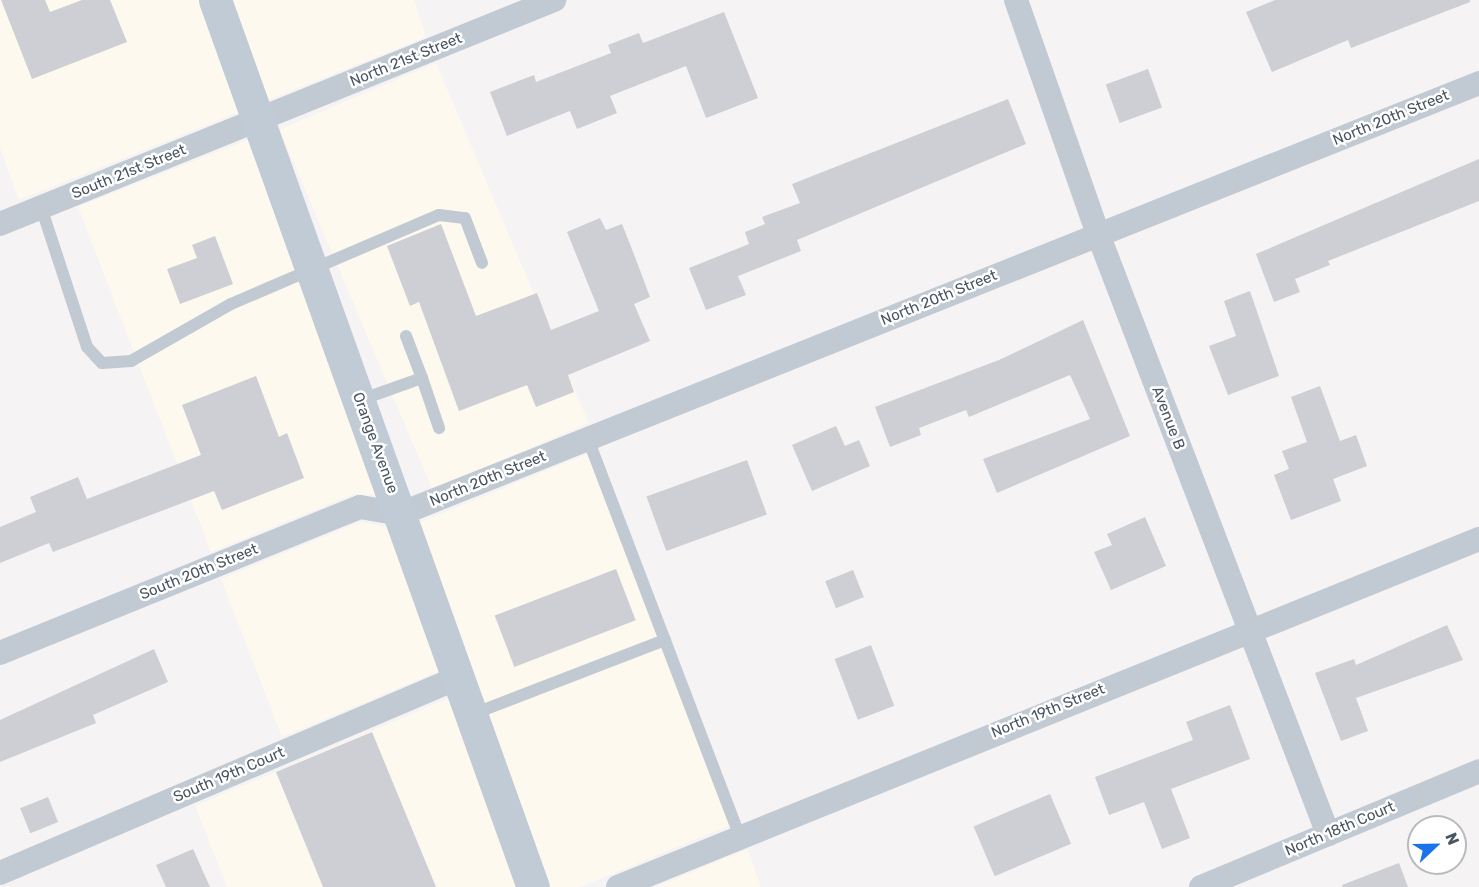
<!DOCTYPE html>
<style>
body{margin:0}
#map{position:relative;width:1479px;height:887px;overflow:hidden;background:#f5f3f3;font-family:Rubik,sans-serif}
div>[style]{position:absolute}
.commercial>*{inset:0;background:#fdf9ef;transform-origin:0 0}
.building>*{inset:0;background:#cdcfd5;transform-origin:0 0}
.service>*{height:12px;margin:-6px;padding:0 6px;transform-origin:6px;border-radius:6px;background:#c1cad2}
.minor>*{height:24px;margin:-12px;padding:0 12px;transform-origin:12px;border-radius:12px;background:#c1cad2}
.secondary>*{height:33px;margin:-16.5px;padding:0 16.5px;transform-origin:16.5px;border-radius:16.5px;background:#c1cbd6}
span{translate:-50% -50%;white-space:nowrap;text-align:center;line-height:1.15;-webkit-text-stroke:5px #fff;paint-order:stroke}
.street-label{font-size:15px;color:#4a5661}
.north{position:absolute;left:1407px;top:815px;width:60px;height:60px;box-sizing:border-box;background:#fff;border:2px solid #b7bbc0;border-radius:50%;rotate:68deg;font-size:16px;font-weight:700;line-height:24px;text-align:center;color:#4a5661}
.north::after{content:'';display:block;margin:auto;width:21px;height:27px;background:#1a73e8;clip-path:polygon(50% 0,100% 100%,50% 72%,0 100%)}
</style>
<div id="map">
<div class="commercial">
<div style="clip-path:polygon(0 0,198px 0,239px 112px,19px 200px,0 148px)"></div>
<div style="clip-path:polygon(232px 0,414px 0,426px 37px,268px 100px)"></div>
<div style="left:436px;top:63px;width:391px;height:170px;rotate:67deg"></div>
<div style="clip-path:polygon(249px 139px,376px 495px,354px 494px,211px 552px,78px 207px)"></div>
<div style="clip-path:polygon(597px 450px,738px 822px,580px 887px,550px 887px,420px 522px)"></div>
<div style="clip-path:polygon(360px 522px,388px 527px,439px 671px,282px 737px,221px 579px)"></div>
<div style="clip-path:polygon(449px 698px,516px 887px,227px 887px,195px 806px)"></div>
<div style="clip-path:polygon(748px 849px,761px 887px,656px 887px)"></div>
</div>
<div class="building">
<div style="clip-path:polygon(1px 0,45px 0,50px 12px,82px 0,110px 0,127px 42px,32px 79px)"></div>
<div style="clip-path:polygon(1275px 0,1470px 0,1470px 2px,1351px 48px,1348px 40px,1272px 72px,1246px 12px)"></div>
<div style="clip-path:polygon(724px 12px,758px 98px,706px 118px,686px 66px,610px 96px,617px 113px,577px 129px,570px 111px,507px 136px,490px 92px,534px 75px,536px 82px,611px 53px,608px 45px,639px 33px,643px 43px)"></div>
<div style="left:1148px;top:69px;width:41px;height:45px;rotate:70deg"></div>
<div style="clip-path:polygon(1008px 99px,1026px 144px,797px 240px,801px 251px,738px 276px,746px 295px,706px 310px,689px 268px,749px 244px,745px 232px,765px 224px,762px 217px,800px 203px,792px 184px)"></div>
<div style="clip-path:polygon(1479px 159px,1479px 201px,1328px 261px,1330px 265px,1295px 279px,1300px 292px,1274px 302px,1256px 254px)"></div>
<div style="clip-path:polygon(600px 218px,606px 230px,622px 224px,635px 257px,650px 297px,634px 304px,650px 341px,568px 375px,574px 392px,536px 407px,527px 385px,459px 411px,419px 302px,410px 306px,387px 246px,441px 224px,476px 316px,537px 293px,551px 330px,599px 311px,567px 232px)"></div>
<div style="clip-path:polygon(215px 236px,233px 284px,180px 304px,167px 269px,197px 258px,192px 245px)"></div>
<div style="clip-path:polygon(1250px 291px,1279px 376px,1228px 395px,1209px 346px,1236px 336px,1224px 301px)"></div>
<div style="clip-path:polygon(1083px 320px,1130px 436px,997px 493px,983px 459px,1090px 419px,1070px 375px,969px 417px,966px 410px,919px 428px,921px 435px,890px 447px,875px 407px,999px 360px)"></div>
<div style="clip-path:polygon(256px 376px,279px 437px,287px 433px,304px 478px,222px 510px,214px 491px,53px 552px,49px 543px,0 563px,0 527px,36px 512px,30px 497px,78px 477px,87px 499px,201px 455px,182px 405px)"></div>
<div style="clip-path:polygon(1320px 386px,1340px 441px,1356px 435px,1367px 466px,1333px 479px,1341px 501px,1291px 520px,1274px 475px,1289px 469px,1282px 451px,1307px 442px,1291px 397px)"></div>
<div style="clip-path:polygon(836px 426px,845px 446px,859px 440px,870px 466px,812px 491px,792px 445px)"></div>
<div style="left:747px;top:460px;width:58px;height:107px;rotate:70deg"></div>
<div style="clip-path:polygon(1145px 517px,1166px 566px,1111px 590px,1094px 552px,1112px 545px,1107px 534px)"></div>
<div style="left:616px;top:569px;width:55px;height:130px;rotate:69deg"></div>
<div style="left:853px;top:570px;width:29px;height:30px;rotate:68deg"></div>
<div style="clip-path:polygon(1447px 625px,1463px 660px,1356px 698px,1368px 731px,1341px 741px,1315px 673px,1354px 659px,1356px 665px)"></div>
<div style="left:871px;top:645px;width:65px;height:39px;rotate:69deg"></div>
<div style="clip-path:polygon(154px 649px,168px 682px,93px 715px,96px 723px,0 762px,0 720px)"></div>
<div style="clip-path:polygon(1230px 705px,1250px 759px,1171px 789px,1190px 838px,1162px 849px,1144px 802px,1109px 815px,1095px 777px,1193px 740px,1186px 722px)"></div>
<div style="clip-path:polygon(372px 732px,436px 887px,323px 887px,276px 772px)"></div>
<div style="left:1050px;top:794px;width:54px;height:83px;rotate:67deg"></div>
<div style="left:48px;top:797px;width:27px;height:30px;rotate:68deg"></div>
<div style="clip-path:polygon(193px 849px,210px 887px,166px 887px,156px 865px)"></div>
<div style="clip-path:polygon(1399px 863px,1408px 887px,1343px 887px,1342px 885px)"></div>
</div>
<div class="service">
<div style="left:41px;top:207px;width:147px;rotate:71.8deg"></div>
<div style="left:87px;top:347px;width:22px;rotate:47deg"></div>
<div style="left:102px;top:363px;width:29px;rotate:-4deg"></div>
<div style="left:131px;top:361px;width:115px;rotate:-29.7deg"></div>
<div style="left:231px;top:304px;width:226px;rotate:-23.2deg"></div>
<div style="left:439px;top:215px;width:26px;rotate:7deg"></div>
<div style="left:465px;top:218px;width:48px;rotate:69.3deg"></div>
<div style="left:406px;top:336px;width:45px;rotate:69.1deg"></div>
<div style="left:360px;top:400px;width:66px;rotate:-19.5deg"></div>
<div style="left:422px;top:378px;width:53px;rotate:71.2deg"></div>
<div style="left:588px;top:439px;width:426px;rotate:69.1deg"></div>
<div style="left:473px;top:714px;width:206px;rotate:-21.1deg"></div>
</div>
<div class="minor">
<div style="left:1016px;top:0;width:248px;rotate:70.7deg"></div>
<div style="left:1098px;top:234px;width:643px;rotate:69.03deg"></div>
<div style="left:0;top:224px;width:598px;rotate:-22.02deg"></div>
<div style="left:0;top:653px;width:388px;rotate:-22.1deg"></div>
<div style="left:360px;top:507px;width:41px;rotate:9.9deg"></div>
<div style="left:400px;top:514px;width:1162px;rotate:-21.77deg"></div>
<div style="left:0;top:873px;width:498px;rotate:-23.1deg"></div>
<div style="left:618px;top:887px;width:929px;rotate:-22.01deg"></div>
<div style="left:1201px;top:887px;width:301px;rotate:-22.6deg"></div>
</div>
<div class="secondary">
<div style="left:215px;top:0;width:942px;rotate:70.28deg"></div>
</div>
<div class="street-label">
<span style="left:406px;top:60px;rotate:-22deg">North 21st Street</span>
<span style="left:1391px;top:118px;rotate:-22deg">North 20th Street</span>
<span style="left:129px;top:172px;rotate:-22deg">South 21st Street</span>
<span style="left:939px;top:298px;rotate:-22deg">North 20th Street</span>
<span style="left:1168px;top:418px;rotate:69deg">Avenue B</span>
<span style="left:375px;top:443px;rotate:70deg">Orange Avenue</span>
<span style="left:488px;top:479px;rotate:-22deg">North 20th Street</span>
<span style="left:199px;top:572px;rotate:-22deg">South 20th Street</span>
<span style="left:1048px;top:711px;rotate:-22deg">North 19th Street</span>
<span style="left:229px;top:775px;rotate:-23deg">South 19th Court</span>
<span style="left:1340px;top:829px;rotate:-23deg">North 18th Court</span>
</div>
<div class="north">N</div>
</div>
